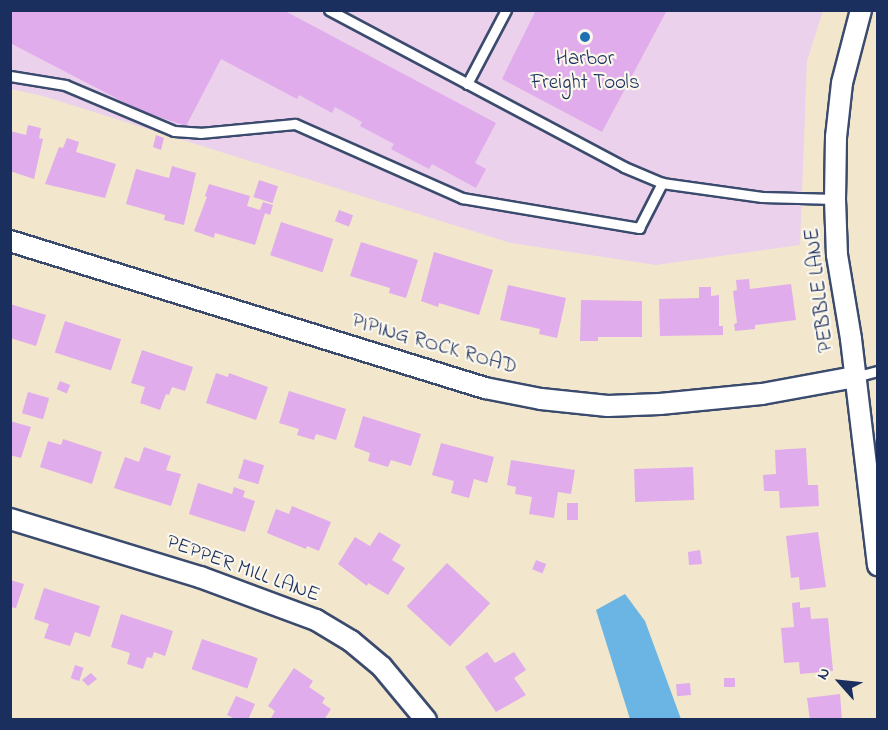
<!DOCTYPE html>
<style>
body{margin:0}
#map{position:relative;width:888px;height:730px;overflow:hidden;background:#f2e7cc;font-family:"Indie Flower",sans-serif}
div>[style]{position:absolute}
.built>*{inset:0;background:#ebd1eb}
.water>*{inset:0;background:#6ab5e3}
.building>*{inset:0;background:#e0aceb;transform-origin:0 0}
.roads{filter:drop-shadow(2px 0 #3b4b6e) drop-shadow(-2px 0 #3b4b6e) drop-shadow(0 2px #3b4b6e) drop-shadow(0 -2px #3b4b6e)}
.service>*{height:9px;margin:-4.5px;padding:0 4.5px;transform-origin:4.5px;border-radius:4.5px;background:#fff}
.minor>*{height:20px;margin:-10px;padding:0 10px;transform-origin:10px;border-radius:10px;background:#fff}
.dots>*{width:16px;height:16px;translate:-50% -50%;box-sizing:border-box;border:3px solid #fbf7ec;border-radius:50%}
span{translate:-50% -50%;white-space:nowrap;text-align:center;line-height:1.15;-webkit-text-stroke:4.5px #fbf7ec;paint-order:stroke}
.poi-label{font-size:21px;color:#1b2f5e}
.street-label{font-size:21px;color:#1b2f5e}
.frame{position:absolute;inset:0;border:12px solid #1b2f5e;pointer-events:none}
.north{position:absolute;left:810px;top:652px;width:60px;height:60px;-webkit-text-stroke:4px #fbf7ec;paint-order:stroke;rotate:297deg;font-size:16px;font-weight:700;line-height:24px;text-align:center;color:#1b2f5e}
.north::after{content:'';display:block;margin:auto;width:21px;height:27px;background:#1b2f5e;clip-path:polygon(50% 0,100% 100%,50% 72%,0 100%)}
</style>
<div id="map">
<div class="built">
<div style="clip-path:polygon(11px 11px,823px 11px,807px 61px,800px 245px,656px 265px,511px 243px,43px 96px,11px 89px)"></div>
</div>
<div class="water">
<div style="clip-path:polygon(625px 594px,645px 621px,681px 719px,630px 719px,596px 610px)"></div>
</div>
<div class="building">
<div style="clip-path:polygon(10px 10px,283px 10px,496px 123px,475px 163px,486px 169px,476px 188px,432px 164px,429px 169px,391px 149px,394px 144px,360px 126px,362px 122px,335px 107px,332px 113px,299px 95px,297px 99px,221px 59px,186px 126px,141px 111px,10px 43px)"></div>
<div style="clip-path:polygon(536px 10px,667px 10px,602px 132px,502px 79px)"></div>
<div style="clip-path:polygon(28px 125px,41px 128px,39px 138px,43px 139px,34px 179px,10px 171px,10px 131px,26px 135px)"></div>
<div style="clip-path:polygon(156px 135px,164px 138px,161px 150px,153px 147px)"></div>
<div style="clip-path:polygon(67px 138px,79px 142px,76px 152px,116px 164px,105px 198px,45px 184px,59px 147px,63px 148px)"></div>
<div style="clip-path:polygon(172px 166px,196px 173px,184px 225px,164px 220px,165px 215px,126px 204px,136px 169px,169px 178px)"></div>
<div style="left:259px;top:180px;width:20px;height:18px;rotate:18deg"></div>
<div style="clip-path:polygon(209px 184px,250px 196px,247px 206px,260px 210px,263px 202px,273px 205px,270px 215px,265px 213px,255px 245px,215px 233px,214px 238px,194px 231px,207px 197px,205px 196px)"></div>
<div style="left:339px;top:210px;width:15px;height:12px;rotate:20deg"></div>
<div style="left:281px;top:222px;width:55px;height:35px;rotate:18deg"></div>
<div style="clip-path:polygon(361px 242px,418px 260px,406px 298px,389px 293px,390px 288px,350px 276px)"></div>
<div style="clip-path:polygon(434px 252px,493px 270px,479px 315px,439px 303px,438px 307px,421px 301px)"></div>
<div style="clip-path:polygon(749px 279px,750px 289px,791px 284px,796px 320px,755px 325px,755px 329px,735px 331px,734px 324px,737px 323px,733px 291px,737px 290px,736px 280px)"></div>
<div style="clip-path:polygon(508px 285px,566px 298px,557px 338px,539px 334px,540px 329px,500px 320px)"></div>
<div style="clip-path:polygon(699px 287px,711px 287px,711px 296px,719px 295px,719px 326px,723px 326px,723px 335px,660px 336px,659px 299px,699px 298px)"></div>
<div style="clip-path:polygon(581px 300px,642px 301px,642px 337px,598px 337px,598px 341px,580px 341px)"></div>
<div style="clip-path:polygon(10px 304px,46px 315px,36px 346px,10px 338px)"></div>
<div style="left:65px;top:321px;width:59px;height:33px;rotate:18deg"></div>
<div style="clip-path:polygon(142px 350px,193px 367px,185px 391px,172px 387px,169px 395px,166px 394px,160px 410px,140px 403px,145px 387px,131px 383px)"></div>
<div style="clip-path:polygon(216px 373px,228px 377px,229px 373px,268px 387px,256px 420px,206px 403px)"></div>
<div style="left:60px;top:381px;width:11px;height:9px;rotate:22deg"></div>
<div style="clip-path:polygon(289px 391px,346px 409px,336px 440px,316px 434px,314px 440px,297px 435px,299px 429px,279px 423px)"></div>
<div style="left:28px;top:392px;width:22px;height:22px;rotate:16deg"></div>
<div style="clip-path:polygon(363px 416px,421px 434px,411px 466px,391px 460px,388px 467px,368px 461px,370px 453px,354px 447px)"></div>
<div style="clip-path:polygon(10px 421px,31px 427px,21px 458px,10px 455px)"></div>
<div style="clip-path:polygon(63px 439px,102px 452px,92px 484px,40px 467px,48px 441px,61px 445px)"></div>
<div style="clip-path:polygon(441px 443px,494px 457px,487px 483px,474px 479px,469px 498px,451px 493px,454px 481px,432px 475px)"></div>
<div style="clip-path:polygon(144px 447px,171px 456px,166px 470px,181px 474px,171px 506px,114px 488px,125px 457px,139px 462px)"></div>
<div style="clip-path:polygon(806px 448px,808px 485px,818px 485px,819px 506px,780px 508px,779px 491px,764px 491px,763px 475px,776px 474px,775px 450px)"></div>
<div style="left:244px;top:459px;width:21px;height:20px;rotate:17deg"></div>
<div style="clip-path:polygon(511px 460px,575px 470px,571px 494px,558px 492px,554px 518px,529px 514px,532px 497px,515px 494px,516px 487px,507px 485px)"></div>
<div style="left:693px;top:467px;width:33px;height:59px;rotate:88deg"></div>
<div style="clip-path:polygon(198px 483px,232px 494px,234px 487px,245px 491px,243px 497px,255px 501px,245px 532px,189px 514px)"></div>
<div style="left:567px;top:503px;width:11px;height:17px"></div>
<div style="clip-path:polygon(292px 506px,331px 522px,319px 551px,307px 546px,306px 549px,267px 533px,276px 509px,289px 514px)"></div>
<div style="clip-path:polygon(379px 532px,401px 545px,392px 560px,405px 568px,388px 595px,368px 583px,367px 586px,338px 564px,355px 537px,370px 546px)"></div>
<div style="clip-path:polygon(818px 532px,826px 587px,800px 590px,799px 577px,791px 578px,786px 536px)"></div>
<div style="clip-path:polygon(700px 550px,702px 564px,689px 565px,688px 552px)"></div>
<div style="left:536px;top:560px;width:11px;height:10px;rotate:22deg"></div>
<div style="left:447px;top:563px;width:59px;height:59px;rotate:43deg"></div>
<div style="clip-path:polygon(10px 580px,24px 584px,16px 608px,10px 607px)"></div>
<div style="clip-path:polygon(44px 588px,100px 606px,90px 637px,75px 632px,70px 646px,44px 638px,49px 624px,34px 619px)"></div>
<div style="clip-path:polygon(800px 602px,800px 608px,810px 607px,811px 619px,828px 618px,833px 671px,800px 674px,799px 662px,784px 663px,781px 628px,794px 627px,792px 603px)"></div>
<div style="clip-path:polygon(121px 614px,173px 631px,165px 656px,154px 652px,152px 658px,147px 657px,143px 669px,127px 664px,130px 653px,111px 647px)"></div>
<div style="left:202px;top:639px;width:59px;height:32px;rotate:19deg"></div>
<div style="clip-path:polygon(487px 652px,495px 663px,514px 652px,526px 670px,514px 678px,526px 695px,496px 712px,465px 667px)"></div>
<div style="left:75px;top:665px;width:9px;height:14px;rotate:18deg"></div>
<div style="clip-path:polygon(294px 668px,313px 681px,309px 687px,325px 698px,322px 703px,331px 709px,324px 720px,270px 720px,275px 711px,268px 706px)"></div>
<div style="clip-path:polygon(91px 673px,97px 679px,88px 686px,82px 680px)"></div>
<div style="left:724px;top:678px;width:11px;height:9px"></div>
<div style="left:690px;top:683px;width:12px;height:14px;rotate:85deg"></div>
<div style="clip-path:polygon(840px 694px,842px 720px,810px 720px,807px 698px)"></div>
<div style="clip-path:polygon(236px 696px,255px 704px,248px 720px,237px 720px,227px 715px)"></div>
</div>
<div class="roads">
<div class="service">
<div style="left:329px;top:10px;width:334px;rotate:28deg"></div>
<div style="left:624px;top:167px;width:41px;rotate:22.8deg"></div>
<div style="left:662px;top:183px;width:101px;rotate:8deg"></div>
<div style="left:762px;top:197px;width:73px;rotate:1.6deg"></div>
<div style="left:10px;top:76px;width:56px;rotate:9.3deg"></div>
<div style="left:65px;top:85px;width:118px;rotate:22.9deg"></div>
<div style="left:174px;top:131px;width:26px;rotate:4deg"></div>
<div style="left:200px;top:133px;width:95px;rotate:-5.4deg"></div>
<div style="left:295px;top:124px;width:183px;rotate:23.9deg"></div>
<div style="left:462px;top:198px;width:180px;rotate:9.6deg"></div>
<div style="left:639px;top:228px;width:51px;rotate:-62.9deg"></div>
<div style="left:467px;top:84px;width:84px;rotate:-62.2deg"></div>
<div style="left:855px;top:377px;width:24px;rotate:-15deg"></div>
</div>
<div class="minor">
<div style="left:861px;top:10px;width:75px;rotate:104.6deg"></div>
<div style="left:842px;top:83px;width:54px;rotate:96.3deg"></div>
<div style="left:836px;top:137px;width:62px;rotate:90.9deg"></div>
<div style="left:835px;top:199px;width:56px;rotate:88deg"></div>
<div style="left:837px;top:255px;width:85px;rotate:80.5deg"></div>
<div style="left:851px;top:339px;width:228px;rotate:83.2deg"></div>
<div style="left:10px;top:241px;width:497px;rotate:17.2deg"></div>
<div style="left:485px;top:388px;width:57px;rotate:11.1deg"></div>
<div style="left:541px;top:399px;width:67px;rotate:6deg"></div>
<div style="left:608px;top:406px;width:52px;rotate:-2.2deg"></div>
<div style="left:660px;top:404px;width:102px;rotate:-5.6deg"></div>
<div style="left:762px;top:394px;width:95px;rotate:-10.4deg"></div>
<div style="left:10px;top:519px;width:199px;rotate:17deg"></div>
<div style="left:200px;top:577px;width:124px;rotate:20.3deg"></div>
<div style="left:316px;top:620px;width:41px;rotate:31deg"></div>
<div style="left:351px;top:641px;width:40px;rotate:40deg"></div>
<div style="left:382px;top:667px;width:69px;rotate:50.3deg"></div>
</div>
</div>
<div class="dots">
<div style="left:585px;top:37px;background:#1f6fb2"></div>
</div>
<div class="poi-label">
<span style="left:585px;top:71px">Harbor<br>Freight Tools</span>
</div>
<div class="street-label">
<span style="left:820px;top:290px;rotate:-97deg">PEBBLE LANE</span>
<span style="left:434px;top:345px;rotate:16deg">PIPING ROCK ROAD</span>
<span style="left:243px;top:569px;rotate:20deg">PEPPER MILL LANE</span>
</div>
<div class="frame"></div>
<div class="north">N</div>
</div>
